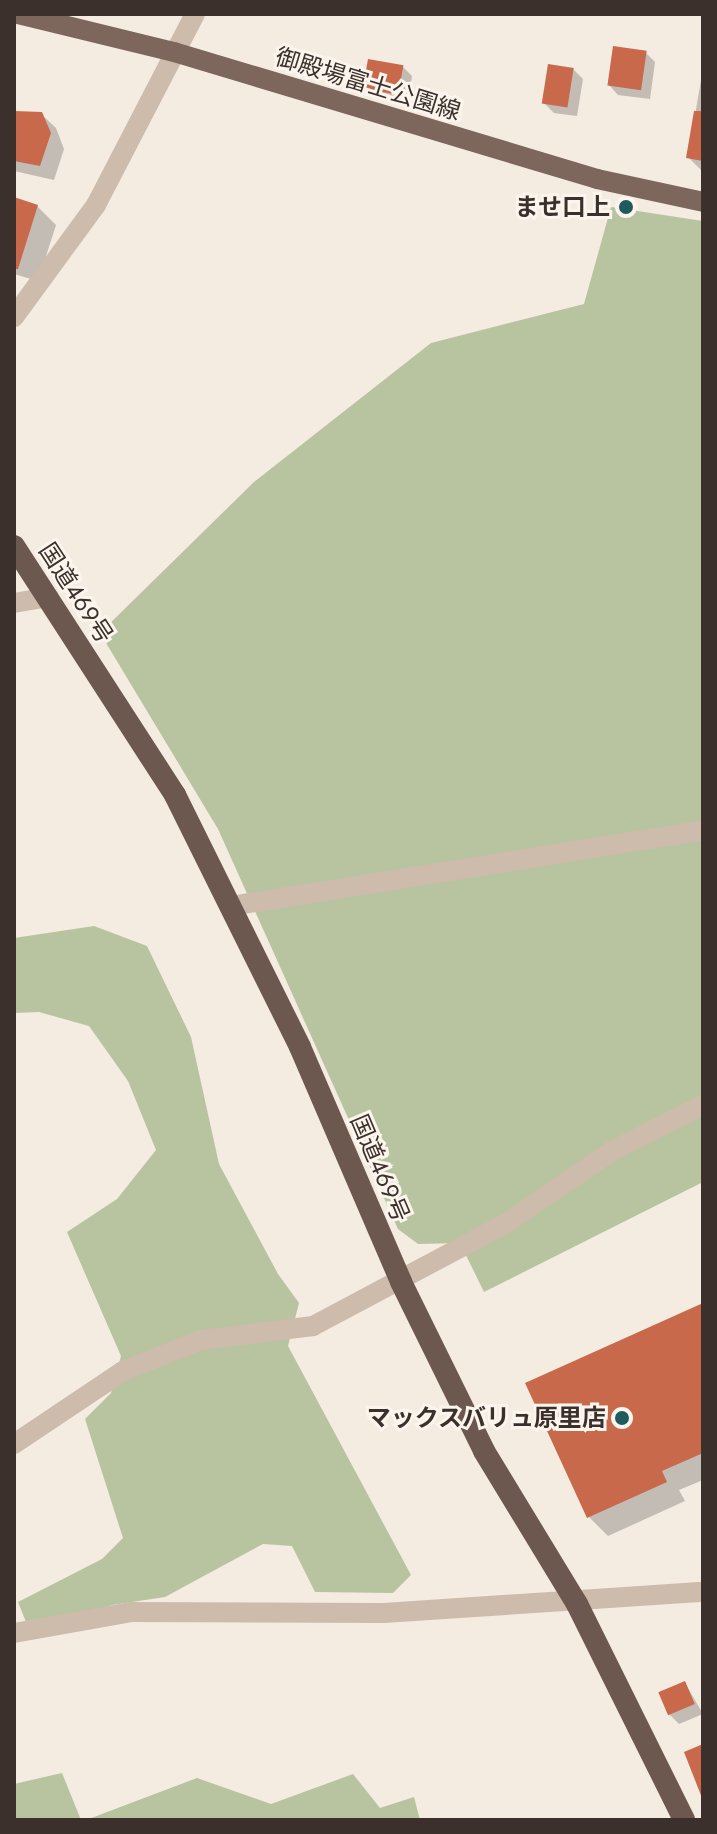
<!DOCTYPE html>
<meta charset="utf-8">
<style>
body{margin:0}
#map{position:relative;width:717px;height:1834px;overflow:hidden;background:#f4ebe1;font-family:Jost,"Noto Sans JP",sans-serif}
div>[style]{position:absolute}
.green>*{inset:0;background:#b8c4a0}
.shadow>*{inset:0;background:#0003}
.building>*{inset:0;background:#c8694b;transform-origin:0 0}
.minor>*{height:20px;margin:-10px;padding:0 10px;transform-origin:10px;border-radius:10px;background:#cdbbac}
.tertiary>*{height:20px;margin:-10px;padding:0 10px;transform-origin:10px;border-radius:10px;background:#cdbbac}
.primary>*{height:20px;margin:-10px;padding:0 10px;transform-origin:10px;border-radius:10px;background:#7d675c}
.trunk>*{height:22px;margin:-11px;padding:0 11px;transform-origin:11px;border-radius:11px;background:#6c584f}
.dots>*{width:22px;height:22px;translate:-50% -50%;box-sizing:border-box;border:4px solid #fbf5ee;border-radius:50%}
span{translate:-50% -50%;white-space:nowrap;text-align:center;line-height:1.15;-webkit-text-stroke:6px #fbf5ee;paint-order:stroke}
.street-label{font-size:24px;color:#3b302b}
.poi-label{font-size:24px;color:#3b302b;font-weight:700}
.right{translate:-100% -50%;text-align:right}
.frame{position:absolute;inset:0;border:16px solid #3b302b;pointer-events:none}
</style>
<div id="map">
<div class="green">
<div style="clip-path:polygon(611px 207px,703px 221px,703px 1182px,484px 1292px,460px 1243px,418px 1244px,398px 1229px,218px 829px,100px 633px,254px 482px,431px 343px,584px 304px)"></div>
<div style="clip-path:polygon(94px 926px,147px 946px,191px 1037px,219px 1164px,278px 1274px,299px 1303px,288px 1346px,411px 1575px,393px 1593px,315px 1592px,292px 1546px,263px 1544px,165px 1597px,112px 1605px,50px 1624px,26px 1622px,18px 1602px,102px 1559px,123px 1538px,85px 1419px,111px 1393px,121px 1356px,67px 1232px,117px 1199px,156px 1150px,128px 1081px,89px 1026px,39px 1012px,14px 1013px,14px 938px)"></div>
<div style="clip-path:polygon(62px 1773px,81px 1820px,14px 1820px,14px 1784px)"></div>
<div style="clip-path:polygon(353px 1774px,380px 1808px,414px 1797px,420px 1820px,86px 1820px,197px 1778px,271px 1804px)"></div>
</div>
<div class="shadow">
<div style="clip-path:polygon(646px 53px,655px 62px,650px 99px,618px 95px,609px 85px)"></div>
<div style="clip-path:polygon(402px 66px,412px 76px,408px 103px,375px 98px,365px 88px)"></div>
<div style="clip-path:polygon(703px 68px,703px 172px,688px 157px)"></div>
<div style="clip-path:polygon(573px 69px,583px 79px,577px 116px,554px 113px,544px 103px)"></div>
<div style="clip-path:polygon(14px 113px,41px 114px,56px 128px,64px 149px,54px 180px,14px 171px)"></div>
<div style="clip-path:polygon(14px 200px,37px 206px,56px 225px,38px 281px,14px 274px)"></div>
<div style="clip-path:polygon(703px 1307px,703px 1480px,679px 1490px,685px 1501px,608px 1536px,589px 1517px)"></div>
<div style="clip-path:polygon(685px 1683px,703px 1714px,679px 1724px,669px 1714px)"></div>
</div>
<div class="building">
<div style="left:613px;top:46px;width:34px;height:40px;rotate:8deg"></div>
<div style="left:368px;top:59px;width:36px;height:30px;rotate:10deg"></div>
<div style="left:548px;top:64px;width:26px;height:40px;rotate:9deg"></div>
<div style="clip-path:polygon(14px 111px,42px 112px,51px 133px,40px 166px,14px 161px)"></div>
<div style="clip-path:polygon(694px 111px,703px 111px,703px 161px,686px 158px)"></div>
<div style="clip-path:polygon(14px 197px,38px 205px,18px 269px,14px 269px)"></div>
<div style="clip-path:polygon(703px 1303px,703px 1453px,662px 1471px,667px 1482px,587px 1518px,525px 1383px)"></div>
<div style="left:685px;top:1681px;width:25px;height:29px;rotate:67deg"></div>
<div style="clip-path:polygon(703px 1744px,703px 1798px,702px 1798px,684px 1752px)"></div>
</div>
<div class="minor">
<div style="left:14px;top:603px;width:35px;rotate:-10deg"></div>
<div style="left:231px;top:906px;width:478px;rotate:-9.1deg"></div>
<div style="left:14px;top:1444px;width:131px;rotate:-33.8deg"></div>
<div style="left:123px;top:1371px;width:84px;rotate:-21.7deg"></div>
<div style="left:201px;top:1340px;width:113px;rotate:-7.1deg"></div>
<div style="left:313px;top:1326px;width:217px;rotate:-28deg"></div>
<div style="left:505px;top:1224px;width:127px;rotate:-34.4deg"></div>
<div style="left:610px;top:1152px;width:104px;rotate:-26.8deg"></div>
<div style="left:14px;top:1633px;width:120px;rotate:-10.1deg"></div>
<div style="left:132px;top:1612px;width:252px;rotate:0.2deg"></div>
<div style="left:384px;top:1613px;width:320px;rotate:-3.8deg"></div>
</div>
<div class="tertiary">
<div style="left:14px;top:317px;width:139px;rotate:-53.8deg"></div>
<div style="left:96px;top:205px;width:215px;rotate:-62.6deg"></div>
</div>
<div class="primary">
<div style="left:18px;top:14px;width:161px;rotate:13.7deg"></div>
<div style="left:174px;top:52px;width:442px;rotate:16.7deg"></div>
<div style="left:597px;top:179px;width:108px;rotate:12.2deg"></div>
</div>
<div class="trunk">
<div style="left:14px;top:546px;width:297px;rotate:57.1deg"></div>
<div style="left:175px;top:795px;width:281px;rotate:63.6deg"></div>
<div style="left:300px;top:1047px;width:256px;rotate:66.7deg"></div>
<div style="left:401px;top:1282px;width:188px;rotate:63.8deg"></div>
<div style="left:484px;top:1451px;width:179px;rotate:58.7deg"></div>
<div style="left:577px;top:1604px;width:241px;rotate:63.6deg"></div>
</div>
<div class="dots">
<div style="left:626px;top:207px;background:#1f5a5e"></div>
<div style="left:622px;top:1418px;background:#1f5a5e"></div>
</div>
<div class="street-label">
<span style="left:368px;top:84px;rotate:17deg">御殿場富士公園線</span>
<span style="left:76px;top:593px;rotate:57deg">国道469号</span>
<span style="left:380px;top:1168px;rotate:67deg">国道469号</span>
</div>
<div class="poi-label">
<span class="right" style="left:610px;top:207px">ませ口上</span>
<span class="right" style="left:606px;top:1418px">マックスバリュ原里店</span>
</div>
<div class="frame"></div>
</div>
